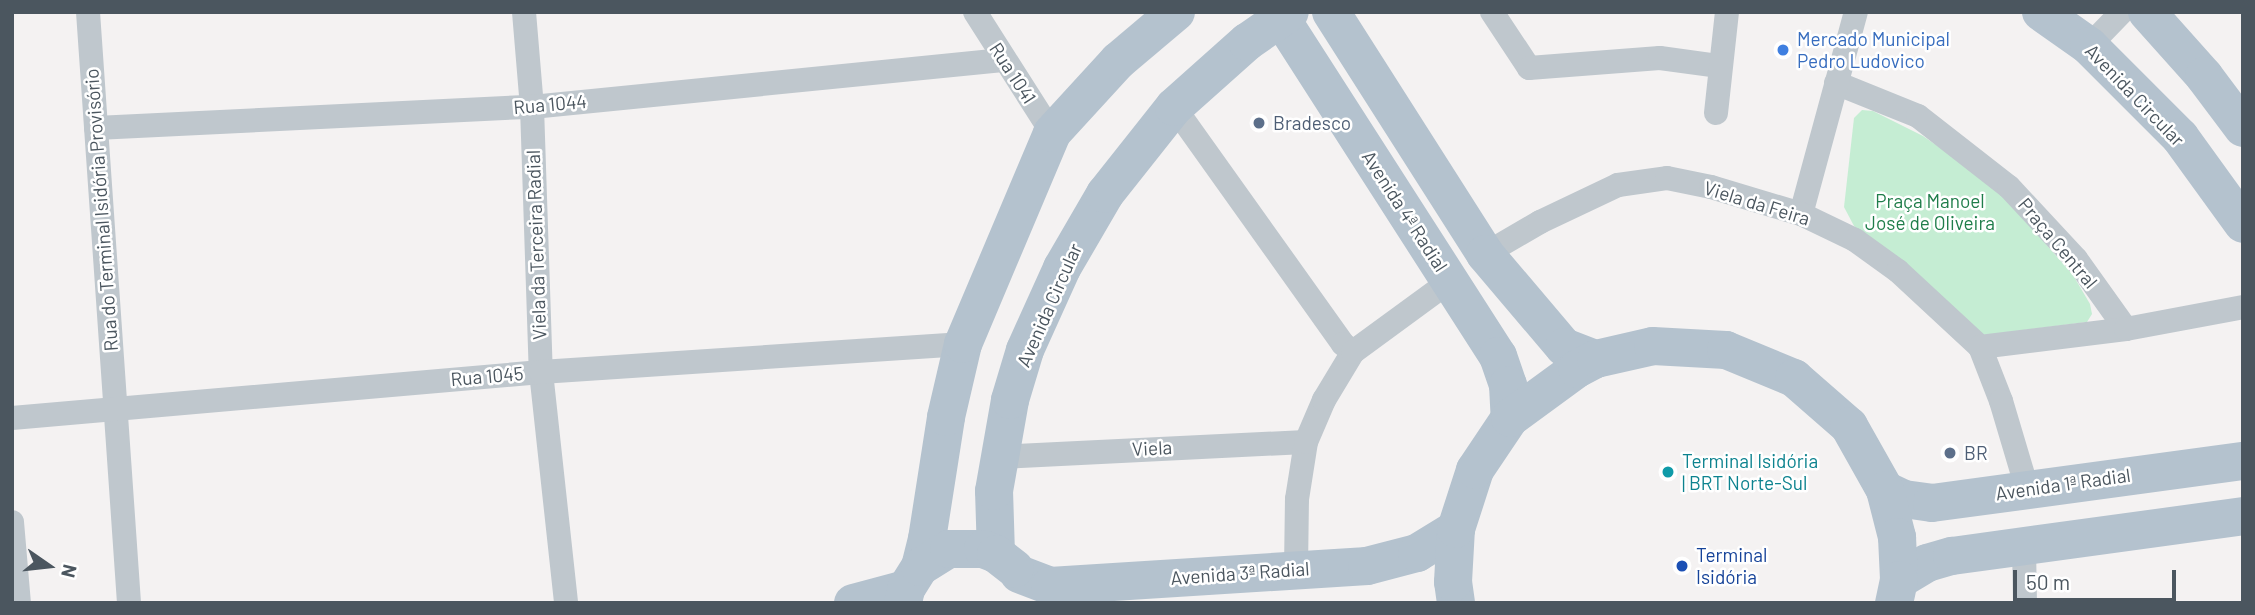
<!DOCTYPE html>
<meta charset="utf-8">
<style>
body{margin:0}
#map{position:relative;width:2255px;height:615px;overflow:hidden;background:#f4f2f2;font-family:Barlow,sans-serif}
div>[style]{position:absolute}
.green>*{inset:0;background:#c5edd3}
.street>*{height:24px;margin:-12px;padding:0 12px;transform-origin:12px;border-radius:12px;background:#bfc7cd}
.primary>*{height:38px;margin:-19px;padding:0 19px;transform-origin:19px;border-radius:19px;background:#b4c2ce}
.dots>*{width:19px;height:19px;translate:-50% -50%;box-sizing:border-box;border:4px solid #fff;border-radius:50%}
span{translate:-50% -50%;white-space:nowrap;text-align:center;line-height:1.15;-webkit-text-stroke:5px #fff;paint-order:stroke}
.shop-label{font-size:19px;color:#366cbe}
.left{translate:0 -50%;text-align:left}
.street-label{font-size:19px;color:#4b565f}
.service-label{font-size:19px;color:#4e5e75}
.park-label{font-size:19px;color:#1f7d4a}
.culture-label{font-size:19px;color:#0d838f}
.transit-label{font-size:19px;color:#164399}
.frame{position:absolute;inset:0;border:14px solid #4b565f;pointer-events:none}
.north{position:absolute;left:14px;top:531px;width:70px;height:70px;-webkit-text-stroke:5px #fff;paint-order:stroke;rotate:104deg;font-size:19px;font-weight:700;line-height:28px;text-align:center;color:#4b565f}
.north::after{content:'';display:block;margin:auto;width:24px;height:32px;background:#4b565f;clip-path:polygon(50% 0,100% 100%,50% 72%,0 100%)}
.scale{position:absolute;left:2013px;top:570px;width:163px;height:32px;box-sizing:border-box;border:4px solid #4b565f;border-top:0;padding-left:9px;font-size:21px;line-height:24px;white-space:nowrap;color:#4b565f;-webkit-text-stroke:5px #fff;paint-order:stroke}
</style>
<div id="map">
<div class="green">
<div style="clip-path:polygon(1862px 110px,1873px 111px,1923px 136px,1968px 167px,2009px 202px,2073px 275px,2090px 304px,2092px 314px,2087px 322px,1986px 335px,1975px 332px,1854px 226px,1844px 207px,1854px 118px)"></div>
</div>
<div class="street">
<div style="left:88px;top:12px;width:592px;rotate:86.03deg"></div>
<div style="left:524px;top:12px;width:95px;rotate:85.2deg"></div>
<div style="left:532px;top:107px;width:265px;rotate:88.1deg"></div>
<div style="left:541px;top:372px;width:232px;rotate:83.8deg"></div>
<div style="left:975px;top:12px;width:143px;rotate:57.5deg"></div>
<div style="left:1492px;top:12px;width:67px;rotate:56.5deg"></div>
<div style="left:1529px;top:68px;width:131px;rotate:-4.4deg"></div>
<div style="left:1660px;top:58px;width:60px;rotate:7.7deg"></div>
<div style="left:2089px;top:46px;width:47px;rotate:-45.9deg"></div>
<div style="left:1836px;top:83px;width:88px;rotate:21.9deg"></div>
<div style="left:1918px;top:116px;width:115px;rotate:38deg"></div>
<div style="left:2009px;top:187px;width:98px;rotate:47.1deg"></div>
<div style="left:2076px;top:259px;width:86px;rotate:54.5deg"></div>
<div style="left:1174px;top:107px;width:291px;rotate:54.5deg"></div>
<div style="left:1343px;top:344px;width:13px;rotate:39deg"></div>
<div style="left:1716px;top:113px;width:102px;rotate:-83.8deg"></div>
<div style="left:96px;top:128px;width:437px;rotate:-2.8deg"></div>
<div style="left:532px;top:107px;width:473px;rotate:-5.7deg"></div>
<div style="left:1801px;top:214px;width:209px;rotate:-74.8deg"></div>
<div style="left:1485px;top:254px;width:64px;rotate:-30.2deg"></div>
<div style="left:1540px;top:222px;width:86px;rotate:-25.4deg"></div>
<div style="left:1618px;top:185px;width:49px;rotate:-8.1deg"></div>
<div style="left:1667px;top:178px;width:45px;rotate:11.6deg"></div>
<div style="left:1711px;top:187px;width:94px;rotate:16.7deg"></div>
<div style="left:1801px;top:214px;width:60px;rotate:25.7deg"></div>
<div style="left:1855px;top:240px;width:53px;rotate:35.8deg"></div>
<div style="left:1898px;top:271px;width:112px;rotate:42.8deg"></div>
<div style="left:1980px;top:347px;width:58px;rotate:68.7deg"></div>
<div style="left:2001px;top:401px;width:91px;rotate:73.4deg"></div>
<div style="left:1980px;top:347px;width:147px;rotate:-7deg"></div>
<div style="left:2126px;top:329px;width:119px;rotate:-10.6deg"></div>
<div style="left:12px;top:418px;width:531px;rotate:-4.97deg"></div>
<div style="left:541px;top:372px;width:423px;rotate:-3.8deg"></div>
<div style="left:998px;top:457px;width:308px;rotate:-2.8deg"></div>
<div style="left:12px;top:522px;width:81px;rotate:85.1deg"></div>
<div style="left:2024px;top:546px;width:57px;rotate:89deg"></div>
<div style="left:1296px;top:569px;width:70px;rotate:-89.2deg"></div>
<div style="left:1297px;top:499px;width:58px;rotate:-81deg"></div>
<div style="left:1306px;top:442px;width:46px;rotate:-66.8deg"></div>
<div style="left:1324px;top:400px;width:56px;rotate:-58.9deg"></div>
<div style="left:1353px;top:352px;width:120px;rotate:-36.2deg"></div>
</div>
<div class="primary">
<div style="left:1277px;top:12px;width:409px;rotate:57.3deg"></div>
<div style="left:1498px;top:356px;width:31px;rotate:71deg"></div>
<div style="left:1508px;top:385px;width:33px;rotate:87deg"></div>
<div style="left:1331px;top:12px;width:287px;rotate:57.5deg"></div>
<div style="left:1485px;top:254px;width:122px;rotate:49.7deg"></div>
<div style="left:1564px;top:347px;width:34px;rotate:21deg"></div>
<div style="left:2041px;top:12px;width:59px;rotate:35.3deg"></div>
<div style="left:2089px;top:46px;width:129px;rotate:45deg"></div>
<div style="left:2180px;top:137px;width:107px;rotate:54.1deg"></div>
<div style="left:2147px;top:12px;width:86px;rotate:48.3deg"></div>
<div style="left:2204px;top:76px;width:65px;rotate:53.1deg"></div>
<div style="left:1885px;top:490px;width:21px;rotate:25deg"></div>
<div style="left:1904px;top:499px;width:28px;rotate:8deg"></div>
<div style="left:1932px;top:503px;width:314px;rotate:-7.7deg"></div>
<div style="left:996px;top:554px;width:63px;rotate:-91.8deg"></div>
<div style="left:994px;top:491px;width:92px;rotate:-80deg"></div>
<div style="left:1010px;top:400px;width:52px;rotate:-73.3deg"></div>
<div style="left:1025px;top:350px;width:90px;rotate:-65.7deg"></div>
<div style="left:1062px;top:268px;width:86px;rotate:-59.8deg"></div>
<div style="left:1105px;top:194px;width:111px;rotate:-51.6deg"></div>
<div style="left:1174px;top:107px;width:98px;rotate:-41.7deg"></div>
<div style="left:1247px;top:42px;width:52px;rotate:-34.9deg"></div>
<div style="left:920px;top:567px;width:29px;rotate:-76deg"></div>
<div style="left:927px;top:539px;width:123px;rotate:-81.1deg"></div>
<div style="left:946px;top:417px;width:75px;rotate:-76.9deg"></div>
<div style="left:963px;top:344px;width:229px;rotate:-67.1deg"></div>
<div style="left:1052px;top:133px;width:98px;rotate:-47.5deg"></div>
<div style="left:1118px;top:61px;width:76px;rotate:-40.2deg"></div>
<div style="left:1019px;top:574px;width:33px;rotate:21deg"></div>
<div style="left:1050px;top:586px;width:318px;rotate:-3.6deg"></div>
<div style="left:1367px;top:566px;width:52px;rotate:-14.6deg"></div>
<div style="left:1417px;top:553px;width:46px;rotate:-31.6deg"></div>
<div style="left:1899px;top:580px;width:33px;rotate:-31deg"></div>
<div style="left:1927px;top:563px;width:26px;rotate:-16deg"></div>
<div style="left:1952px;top:556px;width:294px;rotate:-7.8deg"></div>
<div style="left:853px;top:603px;width:55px;rotate:-14.8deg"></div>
<div style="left:903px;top:603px;width:14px;rotate:-78deg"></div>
<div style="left:906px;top:589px;width:26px;rotate:-58deg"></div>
<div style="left:920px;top:567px;width:34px;rotate:-32deg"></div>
<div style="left:949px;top:549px;width:34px"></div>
<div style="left:983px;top:549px;width:14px;rotate:21deg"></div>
<div style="left:996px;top:554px;width:24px;rotate:38deg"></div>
<div style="left:1456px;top:603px;width:21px;rotate:-98deg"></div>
<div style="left:1453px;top:582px;width:53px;rotate:-86.8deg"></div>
<div style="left:1456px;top:529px;width:62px;rotate:-72.1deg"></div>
<div style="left:1475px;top:470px;width:63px;rotate:-56.1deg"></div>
<div style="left:1510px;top:418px;width:83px;rotate:-36.2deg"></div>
<div style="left:1577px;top:369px;width:21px;rotate:-28deg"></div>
<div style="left:1596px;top:359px;width:58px;rotate:-12.8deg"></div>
<div style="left:1653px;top:346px;width:73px;rotate:3.1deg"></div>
<div style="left:1726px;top:350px;width:74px;rotate:22.4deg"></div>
<div style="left:1794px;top:378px;width:73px;rotate:41.1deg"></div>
<div style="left:1849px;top:426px;width:73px;rotate:60.6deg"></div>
<div style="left:1885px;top:490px;width:49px;rotate:75.7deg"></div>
<div style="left:1897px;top:537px;width:43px;rotate:87.3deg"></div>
<div style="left:1899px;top:580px;width:24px;rotate:102deg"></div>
</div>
<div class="dots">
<div style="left:1783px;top:50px;background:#3f7fe0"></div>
<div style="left:1259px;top:123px;background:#5c6f8a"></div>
<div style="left:1950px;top:453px;background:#5c6f8a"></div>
<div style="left:1668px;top:472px;background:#0f9aa8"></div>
<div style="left:1682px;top:566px;background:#1a4fb4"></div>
</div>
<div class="shop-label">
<span class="left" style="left:1797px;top:50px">Mercado Municipal<br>Pedro Ludovico</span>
</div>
<div class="street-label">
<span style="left:1013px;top:73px;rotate:57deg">Rua 1041</span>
<span style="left:2135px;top:95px;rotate:46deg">Avenida Circular</span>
<span style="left:550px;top:104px;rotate:-5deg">Rua 1044</span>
<span style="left:1757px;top:203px;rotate:17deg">Viela da Feira</span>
<span style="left:101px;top:210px;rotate:-94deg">Rua do Terminal Isidória Provisório</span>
<span style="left:1405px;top:211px;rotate:57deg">Avenida 4ª Radial</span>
<span style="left:2058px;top:243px;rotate:50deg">Praça Central</span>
<span style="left:536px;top:245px;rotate:-92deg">Viela da Terceira Radial</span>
<span style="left:1049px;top:305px;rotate:-66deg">Avenida Circular</span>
<span style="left:487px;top:376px;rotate:-5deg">Rua 1045</span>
<span style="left:1152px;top:448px;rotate:-3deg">Viela</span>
<span style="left:2063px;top:484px;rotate:-8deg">Avenida 1ª Radial</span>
<span style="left:1240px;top:573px;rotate:-4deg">Avenida 3ª Radial</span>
</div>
<div class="service-label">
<span class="left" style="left:1273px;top:123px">Bradesco</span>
<span class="left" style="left:1964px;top:453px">BR</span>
</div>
<div class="park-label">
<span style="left:1930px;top:212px">Praça Manoel<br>José de Oliveira</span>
</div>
<div class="culture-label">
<span class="left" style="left:1682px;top:472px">Terminal Isidória<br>| BRT Norte-Sul</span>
</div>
<div class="transit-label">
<span class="left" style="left:1696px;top:566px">Terminal<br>Isidória</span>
</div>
<div class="frame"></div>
<div class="north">N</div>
<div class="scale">50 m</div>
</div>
